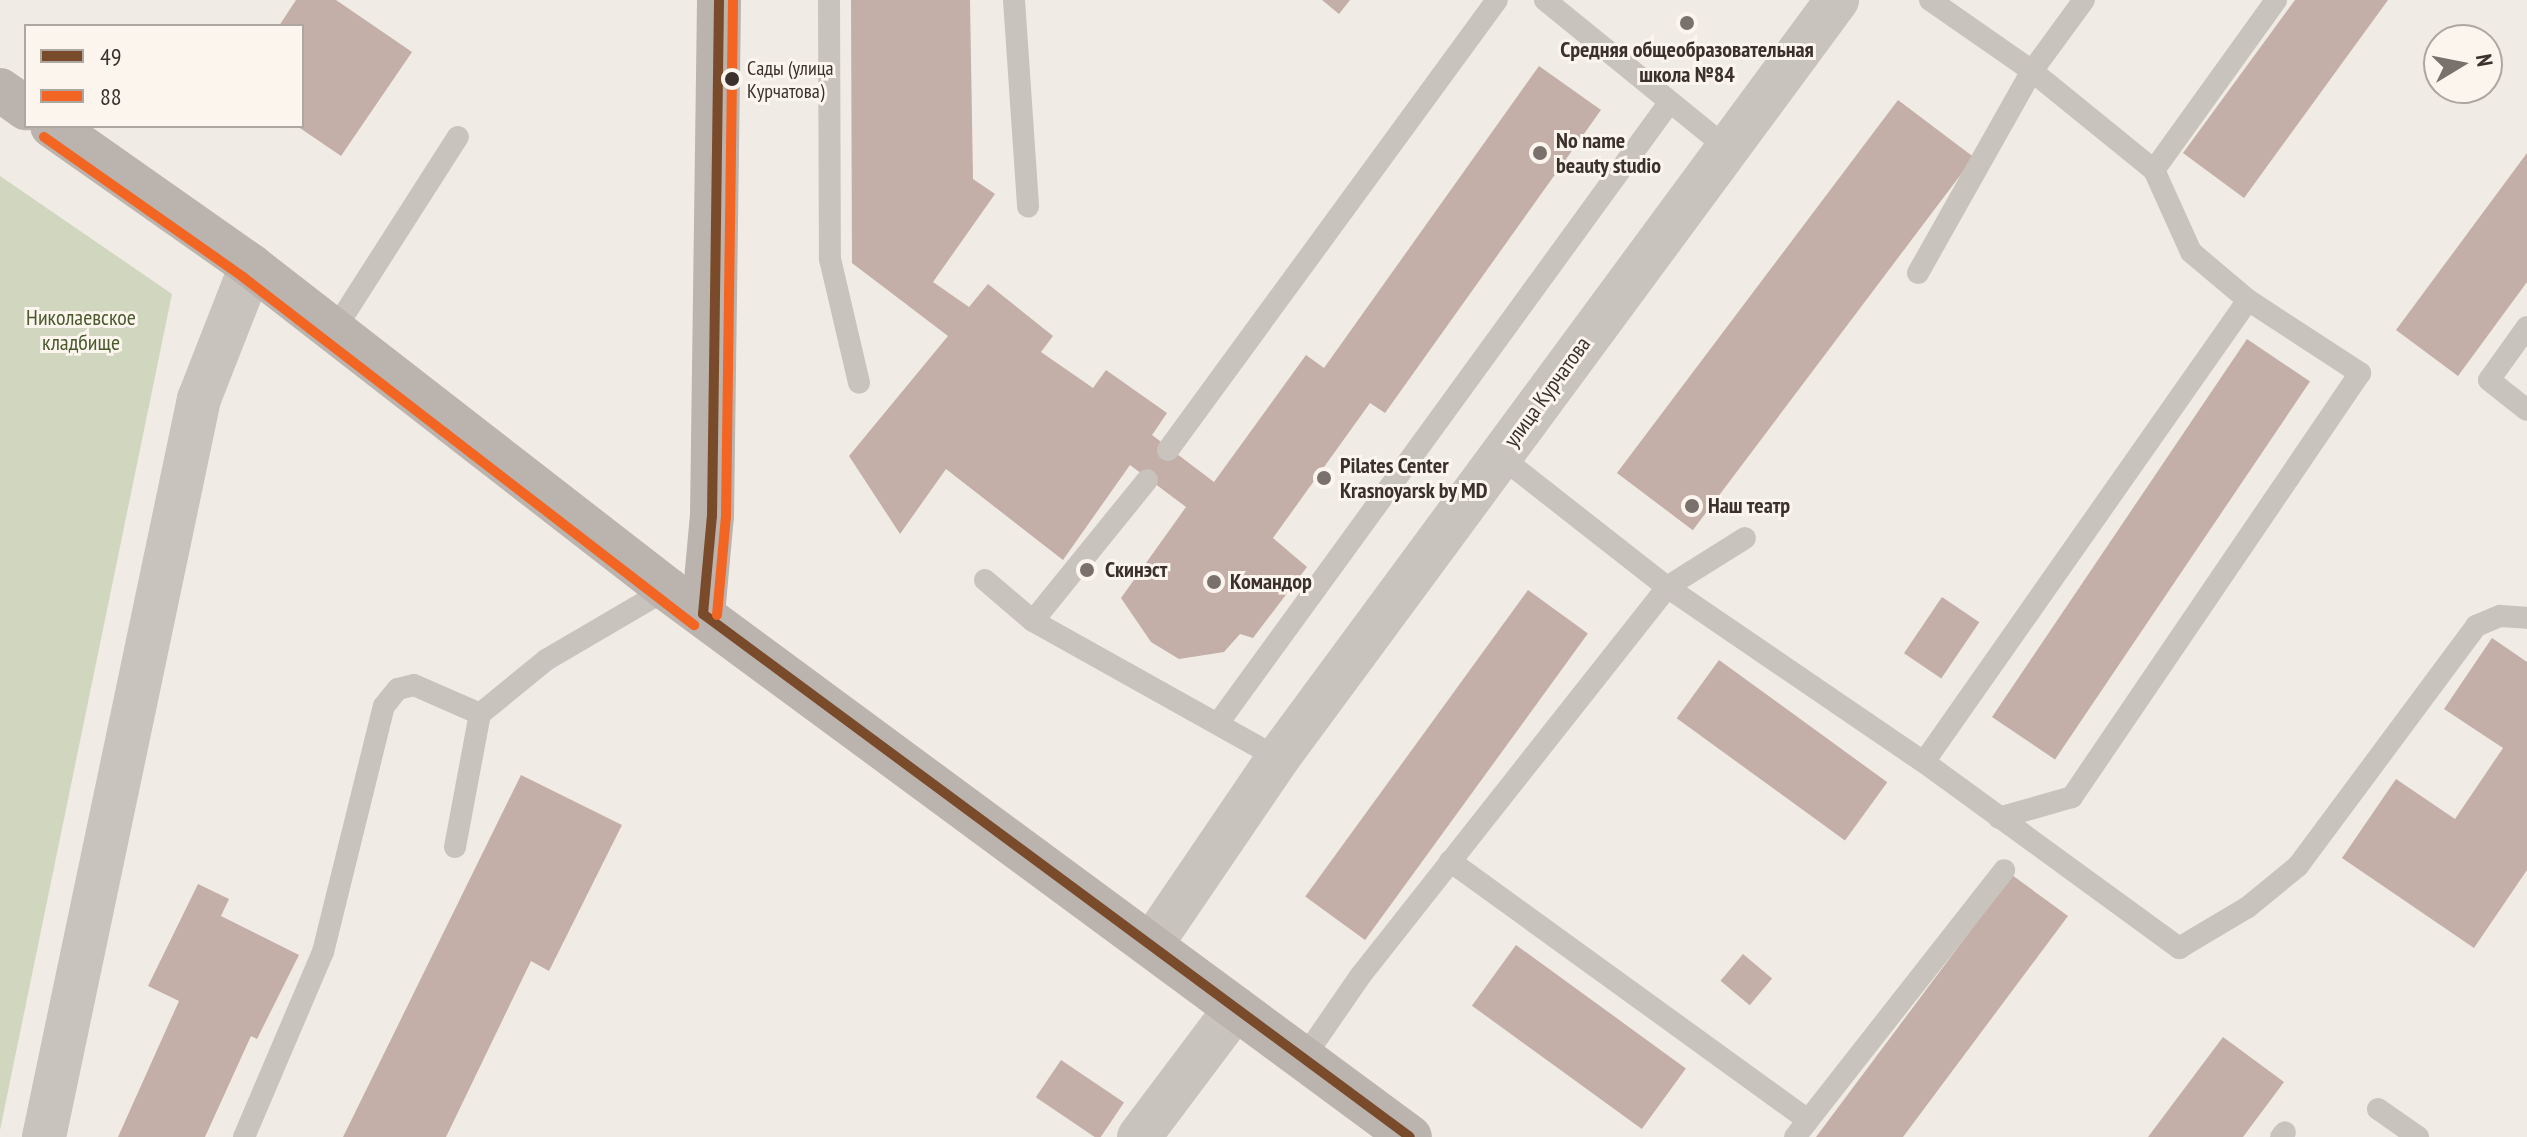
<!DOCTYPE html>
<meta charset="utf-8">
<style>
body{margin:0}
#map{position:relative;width:2527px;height:1137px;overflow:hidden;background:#f0ebe5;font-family:"PT Sans Narrow",sans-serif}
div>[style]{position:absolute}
.green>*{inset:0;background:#d1d6bf}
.building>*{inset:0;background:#c3afa7;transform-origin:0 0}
.lane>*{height:22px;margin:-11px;padding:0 11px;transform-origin:11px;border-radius:11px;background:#c9c3be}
.street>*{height:44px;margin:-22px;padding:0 22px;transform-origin:22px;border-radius:22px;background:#c9c3be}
.secondary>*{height:44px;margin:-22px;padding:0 22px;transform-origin:22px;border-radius:22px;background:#bab3ae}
.bus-1>*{height:10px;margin:-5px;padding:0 5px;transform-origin:5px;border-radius:5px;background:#7a4b2a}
.bus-2>*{height:10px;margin:-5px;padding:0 5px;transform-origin:5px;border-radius:5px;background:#f26522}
.dots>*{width:22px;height:22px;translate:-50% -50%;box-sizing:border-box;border:4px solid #fbf5ee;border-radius:50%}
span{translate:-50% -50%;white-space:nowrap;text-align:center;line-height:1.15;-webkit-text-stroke:6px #fbf5ee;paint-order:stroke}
.bus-label{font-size:20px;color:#3b302b}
.left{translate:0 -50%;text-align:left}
.poi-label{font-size:22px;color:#3b302b;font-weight:700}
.park-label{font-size:22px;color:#4a5a2e}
.street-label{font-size:22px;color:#3b302b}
.legend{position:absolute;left:24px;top:24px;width:280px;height:104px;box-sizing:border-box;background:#fbf5ee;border:2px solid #aea6a0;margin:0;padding:10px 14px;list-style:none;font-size:24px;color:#3b302b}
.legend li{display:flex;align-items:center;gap:16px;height:40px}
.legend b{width:40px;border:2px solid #aea6a0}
.north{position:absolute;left:2423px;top:24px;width:80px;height:80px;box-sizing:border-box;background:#fbf5ee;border:2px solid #aea6a0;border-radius:50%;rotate:80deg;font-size:22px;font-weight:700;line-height:32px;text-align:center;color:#3b302b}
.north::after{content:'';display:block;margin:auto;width:28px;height:36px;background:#7a716c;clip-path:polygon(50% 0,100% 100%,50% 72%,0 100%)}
</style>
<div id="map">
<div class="green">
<div style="clip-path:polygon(0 176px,172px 294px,0 1130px)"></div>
</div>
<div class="building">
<div style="clip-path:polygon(296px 0,336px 0,412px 52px,341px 156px,297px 126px,302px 126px,302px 26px,279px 26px)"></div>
<div style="clip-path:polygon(851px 0,970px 0,973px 179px,995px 194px,933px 282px,969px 307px,988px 284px,1053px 336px,1041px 352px,1093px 388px,1106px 370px,1167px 413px,1152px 435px,1214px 482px,1306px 355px,1324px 368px,1539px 66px,1601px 110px,1385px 413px,1370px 403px,1273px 538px,1307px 567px,1253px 638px,1240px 634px,1224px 652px,1179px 659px,1151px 642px,1121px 598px,1186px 507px,1130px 465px,1063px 560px,946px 469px,900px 534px,849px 456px,948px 336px,852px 263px)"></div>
<div style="clip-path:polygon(1322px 0,1350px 0,1339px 14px)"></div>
<div style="clip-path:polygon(2295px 0,2388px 0,2244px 198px,2183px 153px)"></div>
<div style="left:1898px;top:100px;width:95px;height:467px;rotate:37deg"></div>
<div style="clip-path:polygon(2527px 153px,2527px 282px,2458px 376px,2396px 330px)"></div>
<div style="left:2247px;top:339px;width:76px;height:456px;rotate:34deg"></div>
<div style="left:1528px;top:590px;width:74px;height:379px;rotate:36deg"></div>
<div style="left:1942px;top:597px;width:45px;height:68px;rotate:34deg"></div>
<div style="clip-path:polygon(2492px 638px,2527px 662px,2527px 870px,2474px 948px,2342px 858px,2396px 779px,2455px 819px,2503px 748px,2444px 709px)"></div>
<div style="left:1719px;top:660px;width:208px;height:72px;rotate:36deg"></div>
<div style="clip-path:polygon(521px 775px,622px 825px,549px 971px,531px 961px,446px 1137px,343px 1137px)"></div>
<div style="clip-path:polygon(2012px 875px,2068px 916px,1903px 1137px,1816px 1137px)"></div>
<div style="clip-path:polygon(198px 884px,229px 899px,221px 916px,299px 955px,257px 1039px,251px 1036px,205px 1137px,118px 1137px,179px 1001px,148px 986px)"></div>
<div style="left:1516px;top:945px;width:210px;height:75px;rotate:36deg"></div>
<div style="left:1743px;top:954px;width:38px;height:35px;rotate:40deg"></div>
<div style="clip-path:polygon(2223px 1037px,2284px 1082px,2243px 1137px,2148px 1137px)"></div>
<div style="left:1061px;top:1060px;width:76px;height:45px;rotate:34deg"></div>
</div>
<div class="lane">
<div style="left:829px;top:0;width:259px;rotate:89.8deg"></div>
<div style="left:830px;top:259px;width:127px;rotate:76.8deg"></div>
<div style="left:1014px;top:0;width:207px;rotate:86.1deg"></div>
<div style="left:1545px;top:0;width:233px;rotate:39.1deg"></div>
<div style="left:1930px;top:0;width:124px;rotate:34.8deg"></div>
<div style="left:2032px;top:71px;width:157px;rotate:39.1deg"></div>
<div style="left:2154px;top:170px;width:90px;rotate:65.7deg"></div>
<div style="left:2191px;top:252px;width:75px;rotate:40.1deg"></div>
<div style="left:2248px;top:300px;width:134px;rotate:33.1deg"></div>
<div style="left:2360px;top:373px;width:513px;rotate:124.19deg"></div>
<div style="left:2072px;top:797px;width:76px;rotate:164deg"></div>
<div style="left:2154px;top:170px;width:209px;rotate:-54.3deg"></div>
<div style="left:1918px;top:273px;width:232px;rotate:-60.6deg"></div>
<div style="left:2032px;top:71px;width:88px;rotate:-53.8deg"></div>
<div style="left:2527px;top:327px;width:65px;rotate:125.6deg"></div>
<div style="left:2489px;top:380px;width:48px;rotate:38.3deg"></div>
<div style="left:335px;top:329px;width:228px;rotate:-57.4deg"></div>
<div style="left:1168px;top:450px;width:557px;rotate:-53.83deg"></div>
<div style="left:1501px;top:457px;width:211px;rotate:38.1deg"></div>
<div style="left:1667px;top:587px;width:311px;rotate:34.3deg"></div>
<div style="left:1924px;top:762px;width:316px;rotate:36.1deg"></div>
<div style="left:2179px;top:948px;width:80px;rotate:-30.7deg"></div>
<div style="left:2248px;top:907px;width:65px;rotate:-39.4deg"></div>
<div style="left:2298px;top:866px;width:299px;rotate:-53.4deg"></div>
<div style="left:2476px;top:626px;width:26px;rotate:-23deg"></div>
<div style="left:2500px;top:616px;width:27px;rotate:4deg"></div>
<div style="left:985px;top:580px;width:63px;rotate:40.5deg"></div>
<div style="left:1033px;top:621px;width:281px;rotate:29.2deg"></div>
<div style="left:1033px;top:621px;width:181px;rotate:-51deg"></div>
<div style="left:1219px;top:722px;width:765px;rotate:-53.98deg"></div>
<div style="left:1924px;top:762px;width:564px;rotate:-54.96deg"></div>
<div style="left:455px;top:847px;width:135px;rotate:-79.4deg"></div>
<div style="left:1450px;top:861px;width:442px;rotate:35.9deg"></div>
<div style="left:1303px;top:1059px;width:102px;rotate:-55.4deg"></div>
<div style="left:1361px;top:975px;width:494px;rotate:-51.7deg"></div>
<div style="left:1667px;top:587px;width:92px;rotate:-32.1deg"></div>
<div style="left:2378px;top:1109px;width:49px;rotate:35deg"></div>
<div style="left:244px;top:1137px;width:201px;rotate:-66.9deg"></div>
<div style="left:323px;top:952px;width:253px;rotate:-76.1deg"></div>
<div style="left:384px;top:706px;width:22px;rotate:-51deg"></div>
<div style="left:398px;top:689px;width:16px;rotate:-14deg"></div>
<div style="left:414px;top:685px;width:72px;rotate:23.7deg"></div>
<div style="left:480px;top:714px;width:85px;rotate:-39.3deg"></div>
<div style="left:546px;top:660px;width:140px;rotate:-30.4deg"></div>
<div style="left:1795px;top:1137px;width:339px;rotate:-51.9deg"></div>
<div style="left:2281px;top:1137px;width:6px;rotate:-51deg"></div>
</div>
<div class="street">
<div style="left:1151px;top:945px;width:226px;rotate:-55.8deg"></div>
<div style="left:1278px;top:758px;width:942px;rotate:-53.59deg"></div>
<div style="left:44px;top:1137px;width:754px;rotate:-78.14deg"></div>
<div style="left:199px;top:399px;width:143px;rotate:-68.6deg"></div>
<div style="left:1139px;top:1137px;width:161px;rotate:-53.1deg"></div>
</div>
<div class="secondary">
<div style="left:0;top:90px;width:32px;rotate:35deg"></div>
<div style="left:52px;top:126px;width:243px;rotate:35.1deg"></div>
<div style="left:251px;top:266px;width:527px;rotate:37.83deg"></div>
<div style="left:667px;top:589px;width:923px;rotate:36.41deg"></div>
<div style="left:703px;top:614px;width:98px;rotate:-84.8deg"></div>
<div style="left:712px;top:516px;width:516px;rotate:-89.22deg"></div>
</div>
<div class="bus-1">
<div style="left:703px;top:614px;width:879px;rotate:36.49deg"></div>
<div style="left:703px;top:614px;width:98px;rotate:-84.8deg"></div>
<div style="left:712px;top:516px;width:516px;rotate:-89.22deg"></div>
</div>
<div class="bus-2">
<div style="left:44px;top:137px;width:243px;rotate:35.1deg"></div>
<div style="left:243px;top:277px;width:570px;rotate:37.65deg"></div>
<div style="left:717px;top:615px;width:99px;rotate:-84.8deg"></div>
<div style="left:726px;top:516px;width:516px;rotate:-89.22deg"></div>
</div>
<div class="dots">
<div style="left:1687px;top:23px;background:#7a716c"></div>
<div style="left:732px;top:79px;background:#3b302b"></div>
<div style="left:1540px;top:153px;background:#7a716c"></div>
<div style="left:1324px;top:478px;background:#7a716c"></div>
<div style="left:1692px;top:506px;background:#7a716c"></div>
<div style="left:1087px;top:570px;background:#7a716c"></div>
<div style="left:1214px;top:582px;background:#7a716c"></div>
</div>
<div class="bus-label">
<span class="left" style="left:747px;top:80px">Сады (улица<br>Курчатова)</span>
</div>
<div class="poi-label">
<span style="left:1687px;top:62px">Средняя общеобразовательная<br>школа №84</span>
<span class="left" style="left:1556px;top:153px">No name<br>beauty studio</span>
<span class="left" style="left:1340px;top:478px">Pilates Center<br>Krasnoyarsk by MD</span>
<span class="left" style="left:1708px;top:506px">Наш театр</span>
<span class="left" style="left:1105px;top:570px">Скинэст</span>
<span class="left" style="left:1230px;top:582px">Командор</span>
</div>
<div class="park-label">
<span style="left:81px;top:330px">Николаевское<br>кладбище</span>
</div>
<div class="street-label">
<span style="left:1547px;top:392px;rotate:-54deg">улица Курчатова</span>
</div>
<ul class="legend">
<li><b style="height:10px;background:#7a4b2a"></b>49</li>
<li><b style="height:10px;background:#f26522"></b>88</li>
</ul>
<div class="north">N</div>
</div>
